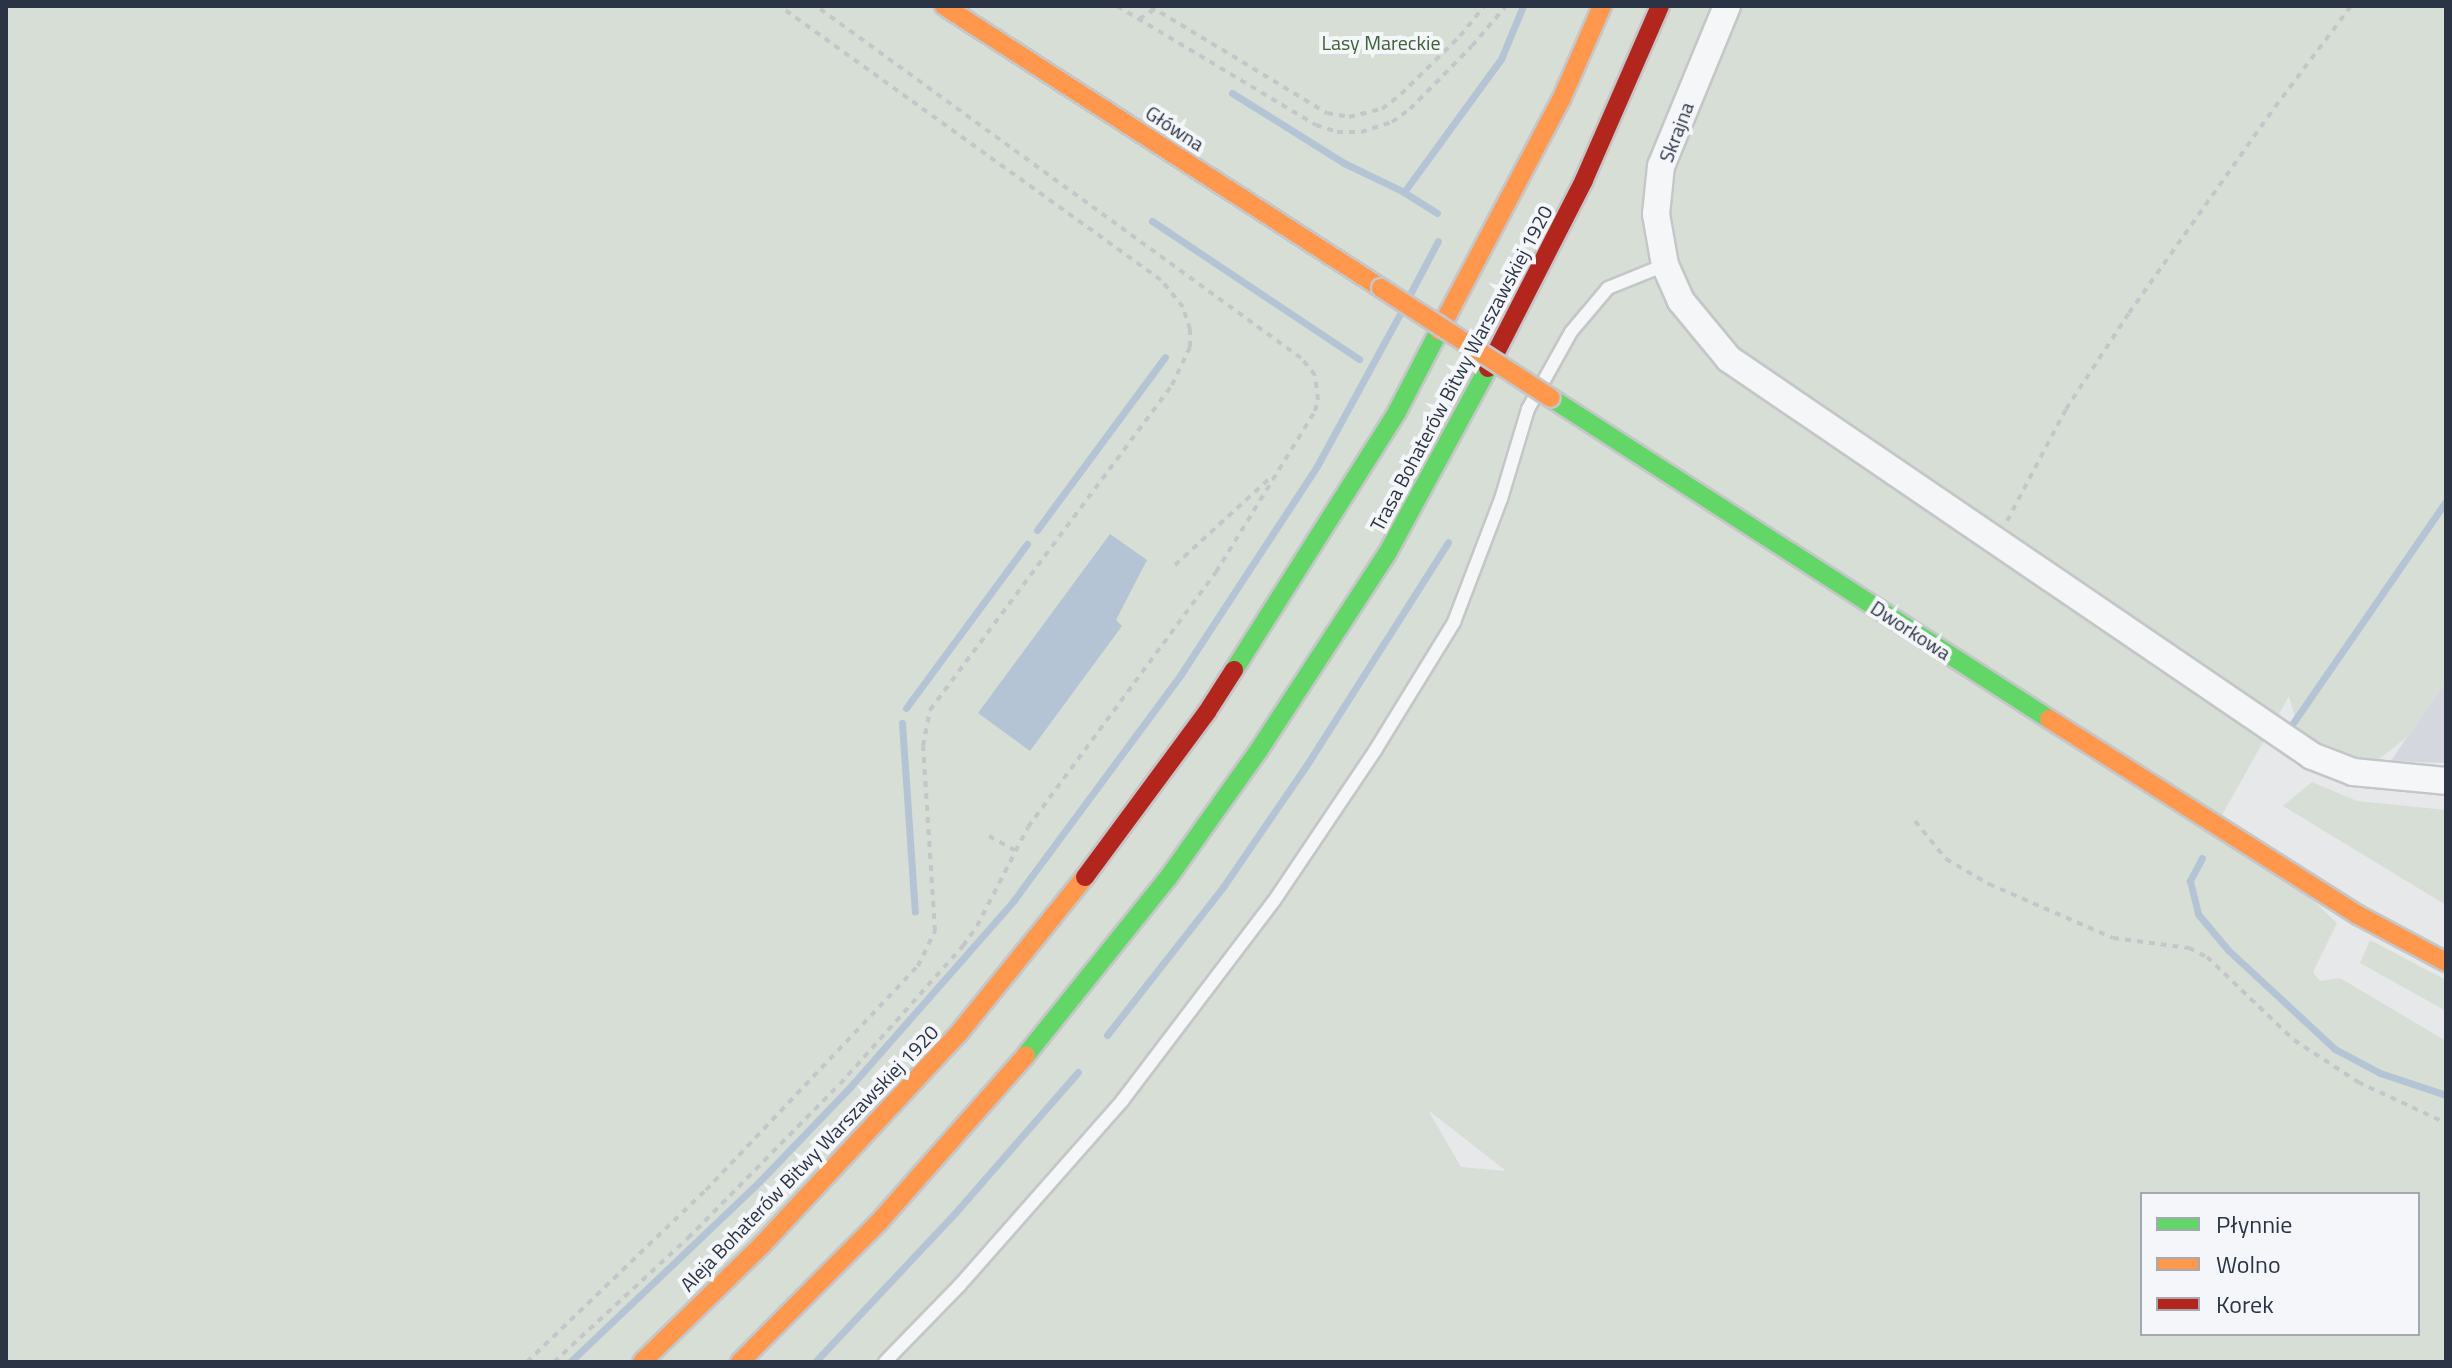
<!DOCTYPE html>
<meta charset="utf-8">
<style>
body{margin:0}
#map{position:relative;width:2452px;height:1368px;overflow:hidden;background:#e6e8ea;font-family:"Titillium Web",sans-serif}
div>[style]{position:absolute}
.built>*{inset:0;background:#d4d7dd}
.green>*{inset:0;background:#d6ded6}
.water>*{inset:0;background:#b4c4d5}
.stream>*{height:7px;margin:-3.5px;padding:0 3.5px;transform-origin:3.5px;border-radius:3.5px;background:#b4c4d5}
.path>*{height:4px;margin-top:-2px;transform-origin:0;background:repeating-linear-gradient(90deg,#c5c6ca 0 6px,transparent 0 12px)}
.roads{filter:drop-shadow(2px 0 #c4c6c8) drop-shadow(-2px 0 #c4c6c8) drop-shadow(0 2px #c4c6c8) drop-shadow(0 -2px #c4c6c8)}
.lane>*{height:12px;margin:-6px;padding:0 6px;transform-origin:6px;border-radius:6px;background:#f5f6f7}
.street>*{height:26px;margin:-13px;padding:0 13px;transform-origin:13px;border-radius:13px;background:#f5f6f7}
.fast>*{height:18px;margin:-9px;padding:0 9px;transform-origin:9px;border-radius:9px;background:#63d668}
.slow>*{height:18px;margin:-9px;padding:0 9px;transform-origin:9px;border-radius:9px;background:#ff974d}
.jam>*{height:18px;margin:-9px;padding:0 9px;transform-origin:9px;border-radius:9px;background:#b3261e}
.bridges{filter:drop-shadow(2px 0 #c4c6c8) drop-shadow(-2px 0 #c4c6c8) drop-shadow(0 2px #c4c6c8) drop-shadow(0 -2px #c4c6c8)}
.slow-bridge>*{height:18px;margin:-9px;padding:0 9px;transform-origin:9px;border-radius:9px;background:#ff974d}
span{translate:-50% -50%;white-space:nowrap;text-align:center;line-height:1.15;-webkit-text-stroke:8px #f4f6f9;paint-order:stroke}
.park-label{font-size:20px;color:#3f6138}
.street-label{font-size:20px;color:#2b3445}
.frame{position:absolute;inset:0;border:8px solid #2b3445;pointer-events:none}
.legend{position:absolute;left:2140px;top:1192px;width:280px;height:144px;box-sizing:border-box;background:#f4f6f9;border:2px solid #a4a8b1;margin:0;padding:10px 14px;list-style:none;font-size:24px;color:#2b3445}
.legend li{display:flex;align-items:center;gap:16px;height:40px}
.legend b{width:40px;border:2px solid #a4a8b1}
</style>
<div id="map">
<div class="built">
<div style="clip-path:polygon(2446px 682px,2446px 763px,2391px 761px,2407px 737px)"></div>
</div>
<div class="green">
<div style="clip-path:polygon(evenodd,6px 6px,2446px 6px,2446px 682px,2407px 737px,2370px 766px,2300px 736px,2289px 696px,2222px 815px,2337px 923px,2313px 972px,2320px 981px,2340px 978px,2446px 1041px,2446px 1362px,6px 1362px,6px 6px,1428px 1110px,1505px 1170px,1504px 1171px,1461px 1167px,1428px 1110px,6px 6px,2142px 1194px,2418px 1194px,2418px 1334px,2142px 1334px,2142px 1194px)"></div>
<div style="clip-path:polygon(2312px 782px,2357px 801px,2446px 810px,2446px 905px,2283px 806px)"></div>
<div style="clip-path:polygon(2370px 940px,2446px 980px,2446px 1011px,2360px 963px)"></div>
</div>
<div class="water">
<div style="clip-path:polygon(1110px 534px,1147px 560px,1116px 620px,1122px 626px,1030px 751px,978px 713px)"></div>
</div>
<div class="stream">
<div style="left:1232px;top:93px;width:132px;rotate:32deg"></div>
<div style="left:1344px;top:163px;width:67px;rotate:25.8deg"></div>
<div style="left:1437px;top:213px;width:39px;rotate:-148deg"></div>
<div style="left:1404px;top:192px;width:165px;rotate:-53.9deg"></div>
<div style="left:1501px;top:59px;width:57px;rotate:-67.5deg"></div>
<div style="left:1152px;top:221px;width:249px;rotate:33.7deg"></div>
<div style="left:1409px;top:296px;width:62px;rotate:-62.2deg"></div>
<div style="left:1037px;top:530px;width:215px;rotate:-53.5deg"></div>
<div style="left:906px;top:708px;width:204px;rotate:-53.6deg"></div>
<div style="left:902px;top:723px;width:189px;rotate:86.1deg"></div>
<div style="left:2293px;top:723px;width:270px;rotate:-55.4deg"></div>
<div style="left:2202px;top:858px;width:26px;rotate:118deg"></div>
<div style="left:2190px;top:881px;width:34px;rotate:76deg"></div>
<div style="left:2198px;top:914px;width:47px;rotate:50.2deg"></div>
<div style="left:2228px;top:950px;width:146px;rotate:42.8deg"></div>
<div style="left:2335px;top:1049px;width:51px;rotate:28.1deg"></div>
<div style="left:2380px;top:1073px;width:70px;rotate:18.4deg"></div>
<div style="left:1107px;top:1035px;width:188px;rotate:-51.9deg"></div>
<div style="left:1223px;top:887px;width:147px;rotate:-55.6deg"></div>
<div style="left:1306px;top:766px;width:265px;rotate:-57.6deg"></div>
<div style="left:570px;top:1362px;width:261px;rotate:-43.6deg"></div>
<div style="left:759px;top:1182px;width:132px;rotate:-46.2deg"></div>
<div style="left:850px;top:1087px;width:249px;rotate:-48.7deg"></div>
<div style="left:1014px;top:900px;width:281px;rotate:-53.5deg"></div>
<div style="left:1181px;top:674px;width:249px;rotate:-56.8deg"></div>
<div style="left:1317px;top:466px;width:173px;rotate:-61.4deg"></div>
<div style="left:815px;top:1362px;width:204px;rotate:-46.8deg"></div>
<div style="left:955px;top:1213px;width:187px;rotate:-48.9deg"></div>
</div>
<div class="path">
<div style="left:1117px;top:6px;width:232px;rotate:30.9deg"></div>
<div style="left:1316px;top:125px;width:22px;rotate:18deg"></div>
<div style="left:1337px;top:132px;width:24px"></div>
<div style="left:1361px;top:132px;width:33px;rotate:-18deg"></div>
<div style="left:1392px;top:122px;width:22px;rotate:-36deg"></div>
<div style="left:1410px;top:109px;width:88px;rotate:-45.5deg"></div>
<div style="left:1472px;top:46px;width:52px;rotate:-49.6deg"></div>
<div style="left:1150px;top:6px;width:207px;rotate:31.2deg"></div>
<div style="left:1327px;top:113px;width:22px;rotate:10deg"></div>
<div style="left:1349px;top:117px;width:34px;rotate:-14deg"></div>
<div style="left:1382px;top:109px;width:24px;rotate:-38deg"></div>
<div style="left:1401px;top:94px;width:83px;rotate:-44.5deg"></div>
<div style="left:1460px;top:36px;width:38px;rotate:-51deg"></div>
<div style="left:1139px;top:19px;width:25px;rotate:-32deg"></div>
<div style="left:2007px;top:521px;width:127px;rotate:-62.2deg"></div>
<div style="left:2066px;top:409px;width:115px;rotate:-56.7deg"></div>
<div style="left:2129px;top:313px;width:252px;rotate:-54.7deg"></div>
<div style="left:2275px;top:107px;width:126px;rotate:-53deg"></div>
<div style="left:1175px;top:565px;width:130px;rotate:-42.5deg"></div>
<div style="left:1915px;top:821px;width:49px;rotate:50.8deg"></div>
<div style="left:1946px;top:859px;width:50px;rotate:30.2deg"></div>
<div style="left:1989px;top:884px;width:135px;rotate:23.5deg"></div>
<div style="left:2113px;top:938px;width:77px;rotate:7.5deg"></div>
<div style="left:2189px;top:948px;width:20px;rotate:27deg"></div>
<div style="left:2207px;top:957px;width:120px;rotate:43.7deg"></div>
<div style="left:2294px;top:1040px;width:77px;rotate:33.3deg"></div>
<div style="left:2358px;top:1082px;width:97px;rotate:25deg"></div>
<div style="left:989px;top:836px;width:29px;rotate:29deg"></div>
<div style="left:527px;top:1362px;width:248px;rotate:-43.9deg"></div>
<div style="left:706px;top:1190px;width:308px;rotate:-46.6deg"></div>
<div style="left:918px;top:966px;width:39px;rotate:-64deg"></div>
<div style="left:935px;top:931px;width:185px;rotate:-93.7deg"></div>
<div style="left:923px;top:746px;width:37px;rotate:-79deg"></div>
<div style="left:930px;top:710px;width:405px;rotate:-53.3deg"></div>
<div style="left:1172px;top:385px;width:42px;rotate:-64.7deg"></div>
<div style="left:1190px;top:347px;width:18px;rotate:-90deg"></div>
<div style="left:1190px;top:329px;width:23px;rotate:-108deg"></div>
<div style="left:1183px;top:307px;width:35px;rotate:-129deg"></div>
<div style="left:1161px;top:280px;width:469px;rotate:-144.3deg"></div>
<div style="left:554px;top:1362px;width:183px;rotate:-42.8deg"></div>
<div style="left:688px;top:1238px;width:216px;rotate:-45.4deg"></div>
<div style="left:840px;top:1084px;width:185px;rotate:-48.3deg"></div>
<div style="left:963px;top:946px;width:24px;rotate:-55deg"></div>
<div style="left:977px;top:926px;width:111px;rotate:-62.7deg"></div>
<div style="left:1028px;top:827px;width:317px;rotate:-53.6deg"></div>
<div style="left:1216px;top:572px;width:189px;rotate:-58.4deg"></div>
<div style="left:1315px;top:411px;width:11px;rotate:-75deg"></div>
<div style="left:1318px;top:400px;width:25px;rotate:-97deg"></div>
<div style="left:1315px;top:375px;width:22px;rotate:-129deg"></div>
<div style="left:1301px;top:358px;width:599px;rotate:-144.03deg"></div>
</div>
<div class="roads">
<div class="lane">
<div style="left:885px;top:1362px;width:106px;rotate:-45.8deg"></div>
<div style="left:959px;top:1286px;width:247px;rotate:-48.6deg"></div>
<div style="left:1122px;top:1101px;width:251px;rotate:-52.8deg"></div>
<div style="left:1274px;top:901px;width:183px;rotate:-56.1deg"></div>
<div style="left:1376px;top:749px;width:149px;rotate:-58.4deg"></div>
<div style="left:1454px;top:622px;width:132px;rotate:-69.1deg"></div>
<div style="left:1501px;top:499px;width:94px;rotate:-73.3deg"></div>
<div style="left:1528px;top:409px;width:88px;rotate:-60.8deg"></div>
<div style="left:1571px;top:332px;width:57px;rotate:-49.9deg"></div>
<div style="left:1608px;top:288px;width:61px;rotate:-22deg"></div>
</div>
<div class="street">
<div style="left:1727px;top:6px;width:173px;rotate:112.4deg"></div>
<div style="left:1661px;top:166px;width:48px;rotate:95.9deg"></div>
<div style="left:1656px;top:214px;width:52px;rotate:80deg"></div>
<div style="left:1665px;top:265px;width:39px;rotate:66deg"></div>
<div style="left:1681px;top:301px;width:75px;rotate:50.4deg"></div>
<div style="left:1729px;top:359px;width:705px;rotate:34.25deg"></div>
<div style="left:2312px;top:756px;width:44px;rotate:21.3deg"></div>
<div style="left:2353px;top:772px;width:93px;rotate:5.5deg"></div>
</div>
<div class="fast">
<div style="left:1551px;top:398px;width:592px;rotate:32.8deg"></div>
<div style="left:1234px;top:670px;width:305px;rotate:-57.7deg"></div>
<div style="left:1397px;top:412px;width:91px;rotate:-62.6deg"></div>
<div style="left:1026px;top:1055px;width:227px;rotate:-51.3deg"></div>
<div style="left:1168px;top:878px;width:157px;rotate:-54.6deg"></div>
<div style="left:1259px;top:750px;width:234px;rotate:-56.9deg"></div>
<div style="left:1387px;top:554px;width:212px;rotate:-61.5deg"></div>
</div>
<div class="slow">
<div style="left:944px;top:6px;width:520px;rotate:32.83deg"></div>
<div style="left:1439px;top:331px;width:261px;rotate:-62.2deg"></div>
<div style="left:1561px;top:100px;width:103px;rotate:-66.4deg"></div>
<div style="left:2049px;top:719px;width:366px;rotate:32.4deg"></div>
<div style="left:2358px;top:915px;width:100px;rotate:28.1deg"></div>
<div style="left:642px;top:1362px;width:166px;rotate:-44.3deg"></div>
<div style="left:761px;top:1246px;width:291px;rotate:-47.1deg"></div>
<div style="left:959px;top:1033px;width:201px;rotate:-51.1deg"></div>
<div style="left:740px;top:1362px;width:197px;rotate:-45.2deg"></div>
<div style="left:879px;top:1222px;width:222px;rotate:-48.6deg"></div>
</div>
<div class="jam">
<div style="left:1488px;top:368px;width:211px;rotate:-62.9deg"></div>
<div style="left:1584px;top:180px;width:190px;rotate:-66.4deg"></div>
<div style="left:1085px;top:877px;width:205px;rotate:-53.5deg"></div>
<div style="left:1207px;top:712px;width:50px;rotate:-57.3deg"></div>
</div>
</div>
<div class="bridges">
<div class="slow-bridge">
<div style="left:1381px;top:288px;width:202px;rotate:32.9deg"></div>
</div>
</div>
<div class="park-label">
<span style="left:1381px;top:42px">Lasy Mareckie</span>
</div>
<div class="street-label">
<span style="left:1175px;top:128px;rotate:33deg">Główna</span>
<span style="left:1676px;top:132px;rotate:-69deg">Skrajna</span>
<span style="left:1461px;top:368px;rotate:-62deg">Trasa Bohaterów Bitwy Warszawskiej 1920</span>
<span style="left:1911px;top:630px;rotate:33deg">Dworkowa</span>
<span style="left:809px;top:1158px;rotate:-46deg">Aleja Bohaterów Bitwy Warszawskiej 1920</span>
</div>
<div class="frame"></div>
<ul class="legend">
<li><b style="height:10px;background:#63d668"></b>Płynnie</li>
<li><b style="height:10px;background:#ff974d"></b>Wolno</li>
<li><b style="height:10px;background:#b3261e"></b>Korek</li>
</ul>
</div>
